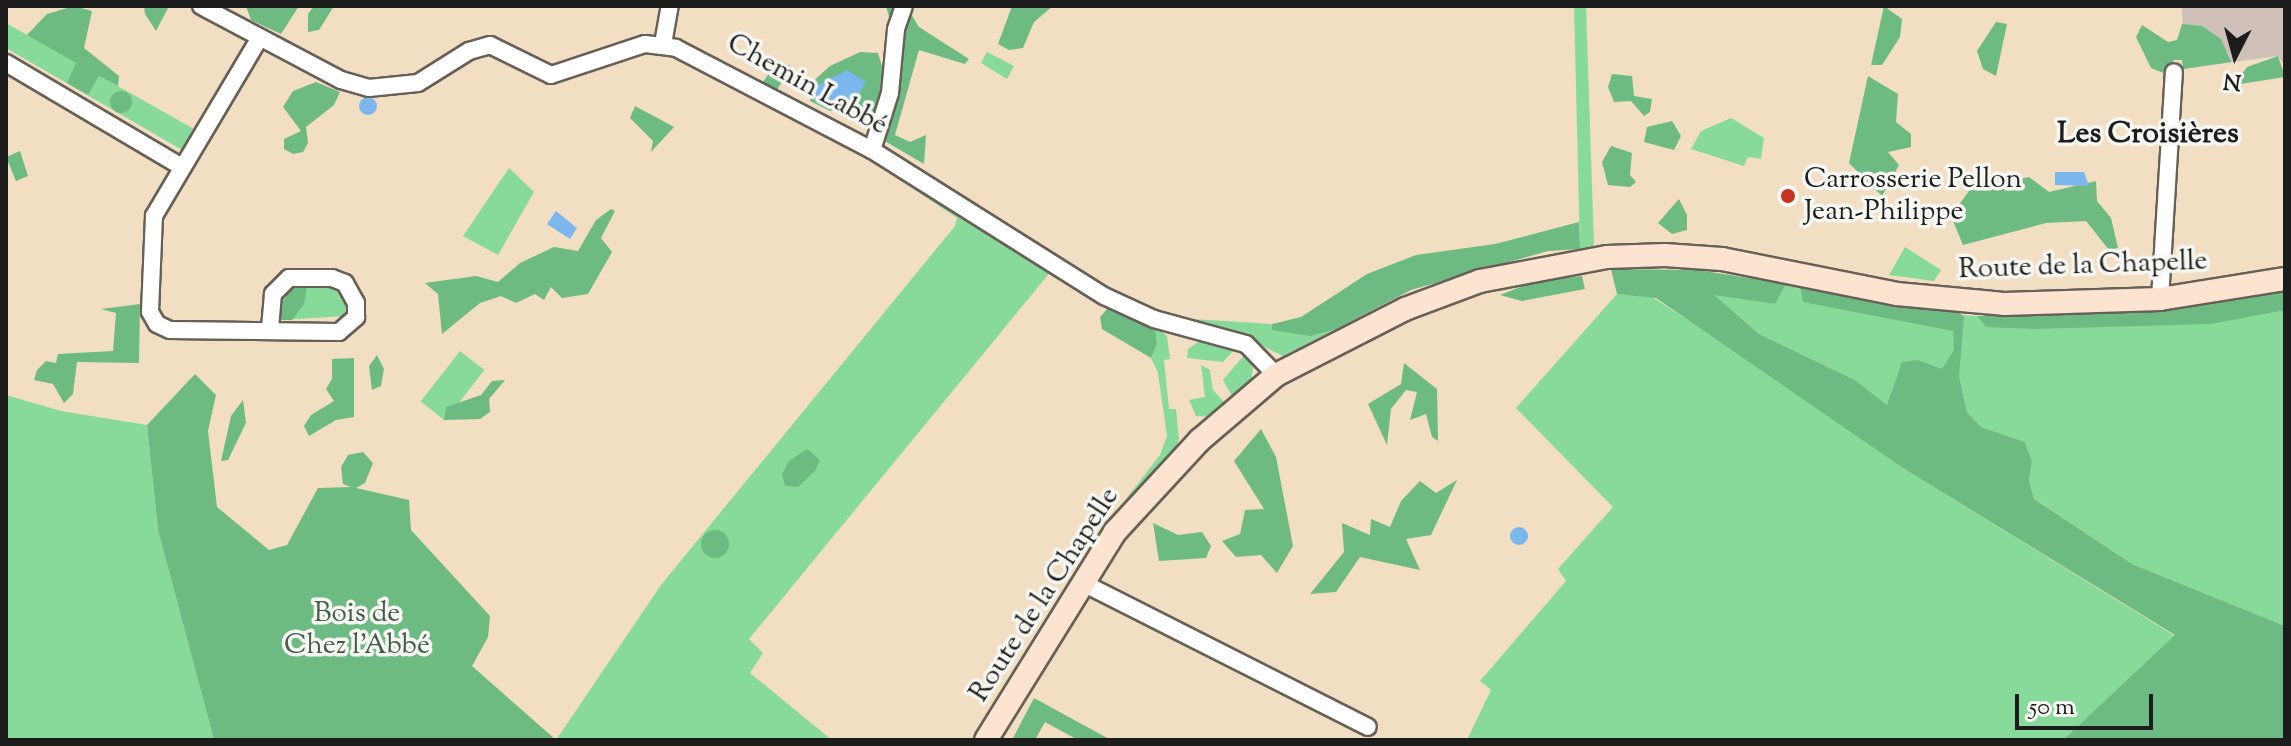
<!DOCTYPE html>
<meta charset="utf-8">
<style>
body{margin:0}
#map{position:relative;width:2291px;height:746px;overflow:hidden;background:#f2dec3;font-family:"Sorts Mill Goudy",serif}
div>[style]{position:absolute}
.industrial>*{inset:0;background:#cfc0ba}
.green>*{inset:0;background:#88da9b;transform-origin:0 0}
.forest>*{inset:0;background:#6eba83}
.round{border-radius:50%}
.water>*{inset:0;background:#7bb7ed}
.roads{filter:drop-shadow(2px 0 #676056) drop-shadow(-2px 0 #676056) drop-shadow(0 2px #676056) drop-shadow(0 -2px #676056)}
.street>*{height:16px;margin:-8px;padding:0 8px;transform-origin:8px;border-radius:8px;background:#fff}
.secondary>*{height:22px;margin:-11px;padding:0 11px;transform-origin:11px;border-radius:11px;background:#fde4d0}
.dots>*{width:22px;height:22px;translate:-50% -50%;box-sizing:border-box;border:4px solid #f6f6f2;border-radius:50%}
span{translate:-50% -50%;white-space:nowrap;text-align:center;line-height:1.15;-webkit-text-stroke:7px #f6f6f2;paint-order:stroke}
.street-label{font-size:28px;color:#1c1c1c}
.poi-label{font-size:28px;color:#1c1c1c}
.left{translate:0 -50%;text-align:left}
.park-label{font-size:28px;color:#425e48}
.neighbourhood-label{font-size:30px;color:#1c1c1c;font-weight:700}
.frame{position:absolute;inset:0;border:8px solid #1c1c1c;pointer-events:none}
.north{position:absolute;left:2195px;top:16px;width:80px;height:80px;-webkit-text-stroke:6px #f6f6f2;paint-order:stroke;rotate:186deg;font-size:22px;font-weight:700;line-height:32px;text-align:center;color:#1c1c1c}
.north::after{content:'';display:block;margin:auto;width:28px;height:36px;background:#1c1c1c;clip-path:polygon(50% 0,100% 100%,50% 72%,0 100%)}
.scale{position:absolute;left:2015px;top:694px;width:138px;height:36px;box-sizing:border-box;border:4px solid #1c1c1c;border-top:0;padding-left:10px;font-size:24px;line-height:28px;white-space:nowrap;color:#1c1c1c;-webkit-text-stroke:6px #f6f6f2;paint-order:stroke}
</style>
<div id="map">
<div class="industrial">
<div style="clip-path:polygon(2182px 6px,2285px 6px,2285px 66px,2278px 56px,2183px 69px)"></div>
</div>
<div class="green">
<div style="clip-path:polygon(1574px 6px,1586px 6px,1594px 246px,1580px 249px)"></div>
<div style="clip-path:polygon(6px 23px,194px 129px,182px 150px,6px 48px)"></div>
<div style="clip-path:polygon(987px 52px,1014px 66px,1007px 79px,981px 63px)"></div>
<div style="clip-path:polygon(1731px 118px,1764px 138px,1761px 159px,1748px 157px,1744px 166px,1691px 149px,1701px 131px)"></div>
<div style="clip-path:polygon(841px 141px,1052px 270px,749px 639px,763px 653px,750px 673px,832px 740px,556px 740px,661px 585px,955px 226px,957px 218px)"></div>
<div style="clip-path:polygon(509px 168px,534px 192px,498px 255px,463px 236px)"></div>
<div style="clip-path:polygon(1905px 247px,1941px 270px,1934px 281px,1889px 275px)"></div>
<div style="clip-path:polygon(1786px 284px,1937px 313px,2012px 319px,2243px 299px,2285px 288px,2285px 626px,2132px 564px,2034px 499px,2029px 481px,2032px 461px,2025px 442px,1981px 427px,1967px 412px,1959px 376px,1887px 405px,1855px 380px,1759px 334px,1712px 294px,1775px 304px)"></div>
<div style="clip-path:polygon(293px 285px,338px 288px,347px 304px,346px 316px,281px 320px,280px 299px)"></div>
<div style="clip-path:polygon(1646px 293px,1790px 386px,1906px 470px,2175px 636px,2063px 740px,1467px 740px,1491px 690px,1480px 681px,1566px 581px,1558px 569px,1613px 507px,1516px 408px,1617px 294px)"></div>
<div style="clip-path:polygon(1363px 315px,1283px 356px,1232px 331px,1176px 318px,1272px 324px,1272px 330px,1336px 329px)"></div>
<div style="clip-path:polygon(1155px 326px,1167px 336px,1170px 359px,1164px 360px,1169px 409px,1176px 409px,1179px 439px,1176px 449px,1102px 530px,1160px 455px,1167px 436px,1158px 373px,1151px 358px,1157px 344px)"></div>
<div style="clip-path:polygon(1201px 340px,1236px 348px,1223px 362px,1187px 358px,1188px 349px)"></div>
<div style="left:460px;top:351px;width:31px;height:64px;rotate:38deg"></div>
<div style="clip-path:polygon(1245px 354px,1253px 368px,1251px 383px,1233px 398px,1223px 380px)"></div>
<div style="clip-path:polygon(1201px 365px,1210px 370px,1213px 390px,1226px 404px,1211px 417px,1196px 416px,1189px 400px,1205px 397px)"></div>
<div style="clip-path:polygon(6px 395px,61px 411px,147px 425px,158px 530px,214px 740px,6px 740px)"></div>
</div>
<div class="forest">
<div style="clip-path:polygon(74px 6px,92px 11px,84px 48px,119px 76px,118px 86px,99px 76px,88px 95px,67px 83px,76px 63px,27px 35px,47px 14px)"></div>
<div style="clip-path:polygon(144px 6px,169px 6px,156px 31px,145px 14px)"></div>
<div style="clip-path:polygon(246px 6px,299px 6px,281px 34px,251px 20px)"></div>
<div style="clip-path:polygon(314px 6px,334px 6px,319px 30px,308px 32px,308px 14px)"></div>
<div style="clip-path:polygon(886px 6px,906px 6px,919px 27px,969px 59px,965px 64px,919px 50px,895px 135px,910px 142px,926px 135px,924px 164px,883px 140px,892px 106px,872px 119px,855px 100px,830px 111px,810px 101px,810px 84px,830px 66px,860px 52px,878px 53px,884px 73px,898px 50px)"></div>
<div style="clip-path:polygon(1012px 6px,1053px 6px,1034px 22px,1023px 48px,1009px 50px,998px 44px)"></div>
<div style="clip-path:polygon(1884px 6px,1902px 19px,1900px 37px,1882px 65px,1871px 65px)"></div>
<div style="clip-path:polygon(1996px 22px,2007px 24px,1996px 76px,1983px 69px,1977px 51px)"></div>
<div style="clip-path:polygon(2182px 24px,2202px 26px,2221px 39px,2231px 62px,2183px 69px,2182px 60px,2174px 60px,2166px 74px,2151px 68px,2136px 37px,2142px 25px,2168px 42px,2177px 40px)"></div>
<div style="clip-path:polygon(2278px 56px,2285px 77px,2234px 85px,2247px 67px)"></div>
<div style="clip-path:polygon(778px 60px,791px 66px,777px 90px,763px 82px)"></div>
<div style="clip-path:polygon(1612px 74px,1632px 76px,1634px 96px,1652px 99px,1650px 112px,1644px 116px,1631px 101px,1614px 102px,1608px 87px)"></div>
<div style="clip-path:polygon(1868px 76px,1898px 94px,1896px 122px,1911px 134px,1911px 147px,1888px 152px,1899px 165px,1882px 196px,1849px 163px)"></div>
<div style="clip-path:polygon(316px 82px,340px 92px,334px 105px,306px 127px,308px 143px,303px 152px,293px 154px,284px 149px,284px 139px,301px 131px,283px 107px,293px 91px)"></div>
<div class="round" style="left:110px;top:91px;width:22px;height:22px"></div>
<div style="clip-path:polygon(635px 106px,674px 127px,651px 152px,653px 141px,630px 118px)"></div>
<div style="clip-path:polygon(1672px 121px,1681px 136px,1674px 150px,1644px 142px,1647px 127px)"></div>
<div style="clip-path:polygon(1611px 146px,1632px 153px,1630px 175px,1636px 182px,1630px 187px,1608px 185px,1602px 162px)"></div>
<div style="clip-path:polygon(20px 151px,28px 176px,16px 181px,6px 157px)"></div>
<div style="clip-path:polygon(2029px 177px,2049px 192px,2096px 181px,2097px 201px,2111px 218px,2118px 248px,2109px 250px,2086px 221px,2046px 223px,1963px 245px,1951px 216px,1971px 188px)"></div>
<div style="clip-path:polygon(1679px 199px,1687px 215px,1687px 230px,1672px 234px,1658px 223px)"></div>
<div style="clip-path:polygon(611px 209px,615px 211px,601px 238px,612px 252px,588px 294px,562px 298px,551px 287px,544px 300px,535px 294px,516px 303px,501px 296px,480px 303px,442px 334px,438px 294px,425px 283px,476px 276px,498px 282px,520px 263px,554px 247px,578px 251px,596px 220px)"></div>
<div style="clip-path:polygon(1579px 222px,1580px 249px,1548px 251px,1411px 290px,1336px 329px,1310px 336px,1272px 330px,1272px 324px,1301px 317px,1367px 274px,1416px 255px,1495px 244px)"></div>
<div style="clip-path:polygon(1611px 269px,1698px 270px,1786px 284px,1775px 304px,1714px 295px,1759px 334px,1855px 380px,1887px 405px,1902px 362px,1918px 360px,1942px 369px,1954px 350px,1953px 331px,1803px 302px,1800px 286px,1809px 282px,1956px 309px,1964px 317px,1959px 376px,1967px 412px,1981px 427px,2025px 442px,2032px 461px,2029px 481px,2034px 499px,2132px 564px,2285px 626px,2285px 740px,2063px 740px,2175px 635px,1906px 470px,1656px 298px,1617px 294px)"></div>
<div style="clip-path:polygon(1582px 276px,1585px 289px,1522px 301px,1500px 295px,1533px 282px)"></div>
<div style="clip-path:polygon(293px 285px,307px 285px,304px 304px,292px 320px,281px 320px,279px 309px)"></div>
<div style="clip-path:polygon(2285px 288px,2285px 310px,2211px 324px,2034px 329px,1986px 327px,1977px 316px,2243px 299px)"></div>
<div style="clip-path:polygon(140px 304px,139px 363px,77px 362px,73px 394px,64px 403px,53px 384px,34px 380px,37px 370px,46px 361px,56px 363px,58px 354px,113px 351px,116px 313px,101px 309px)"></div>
<div style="clip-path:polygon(1109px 307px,1155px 326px,1157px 344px,1151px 358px,1102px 329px,1100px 317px)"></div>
<div style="clip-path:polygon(377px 355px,384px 369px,381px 386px,372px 390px,369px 366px)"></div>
<div style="clip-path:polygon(354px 358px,354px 417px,336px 420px,309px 436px,304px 426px,311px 415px,334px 401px,326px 389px,332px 379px,332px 359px)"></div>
<div style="clip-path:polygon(1404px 363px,1437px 389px,1438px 441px,1432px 437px,1426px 414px,1410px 420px,1417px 392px,1406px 390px,1391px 409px,1387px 445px,1368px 404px,1401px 384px)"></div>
<div style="clip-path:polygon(195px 374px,216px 395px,208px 431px,217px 507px,269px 550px,287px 545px,318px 488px,351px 487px,343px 484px,341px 467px,348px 455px,363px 452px,373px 463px,365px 483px,356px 488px,409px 500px,411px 530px,490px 616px,488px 637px,472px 666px,556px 740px,214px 740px,158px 530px,147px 425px)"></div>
<div style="clip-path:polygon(505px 380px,489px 399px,490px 412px,480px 419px,444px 420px,446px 407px,481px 395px,492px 381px)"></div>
<div style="clip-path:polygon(243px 400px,246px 423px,228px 460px,221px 461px,231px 416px)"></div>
<div style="clip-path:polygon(1261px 429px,1276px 457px,1293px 546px,1277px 573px,1261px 555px,1236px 557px,1222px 541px,1240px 534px,1245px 510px,1264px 509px,1234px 461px)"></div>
<div style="clip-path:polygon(807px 449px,820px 460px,815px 471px,798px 487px,785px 486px,782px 474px,789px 461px)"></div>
<div style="clip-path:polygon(1457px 480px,1431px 535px,1406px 539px,1420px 570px,1360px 557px,1336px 592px,1310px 594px,1344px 552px,1342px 523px,1370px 535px,1371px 519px,1390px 527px,1401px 501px,1420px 481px,1436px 493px)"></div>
<div style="clip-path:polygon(1153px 523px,1178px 535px,1202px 532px,1211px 546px,1206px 558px,1159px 561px)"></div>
<div class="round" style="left:701px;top:530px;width:28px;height:28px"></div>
<div style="clip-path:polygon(1034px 698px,1111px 740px,1078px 740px,1045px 722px,1035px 740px,1012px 740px)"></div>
</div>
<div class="water">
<div style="clip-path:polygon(847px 70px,866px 82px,850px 109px,837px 113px,797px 86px,811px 89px)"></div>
<div class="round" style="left:359px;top:97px;width:18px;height:18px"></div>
<div style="clip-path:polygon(2055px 172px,2084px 172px,2089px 186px,2055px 185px)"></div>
<div style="clip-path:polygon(556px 211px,577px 228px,570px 239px,547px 224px)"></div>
<div class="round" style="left:1510px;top:527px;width:18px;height:18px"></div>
</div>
<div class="roads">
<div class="street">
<div style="left:201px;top:6px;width:158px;rotate:27.9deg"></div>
<div style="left:341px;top:80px;width:29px;rotate:16deg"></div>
<div style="left:369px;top:88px;width:49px;rotate:-5.8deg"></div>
<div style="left:418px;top:83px;width:60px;rotate:-32.1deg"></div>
<div style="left:469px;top:51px;width:22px;rotate:-16deg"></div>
<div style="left:490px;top:45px;width:68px;rotate:26.2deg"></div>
<div style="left:551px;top:75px;width:99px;rotate:-18.3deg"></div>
<div style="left:645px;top:44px;width:31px;rotate:7deg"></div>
<div style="left:676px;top:48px;width:221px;rotate:27.5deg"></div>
<div style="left:872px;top:150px;width:274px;rotate:32.2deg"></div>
<div style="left:1104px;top:296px;width:55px;rotate:24.7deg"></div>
<div style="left:1154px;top:319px;width:95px;rotate:15.2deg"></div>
<div style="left:1246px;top:344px;width:43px;rotate:45.9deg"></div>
<div style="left:259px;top:39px;width:206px;rotate:120.7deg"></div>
<div style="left:154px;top:216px;width:96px;rotate:92.4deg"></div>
<div style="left:150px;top:312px;width:14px;rotate:60deg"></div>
<div style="left:157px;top:324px;width:14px;rotate:25deg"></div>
<div style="left:170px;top:330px;width:169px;rotate:0.7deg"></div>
<div style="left:339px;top:332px;width:23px;rotate:-41deg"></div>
<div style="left:356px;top:317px;width:14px;rotate:-90deg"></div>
<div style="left:356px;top:303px;width:23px;rotate:-119deg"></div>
<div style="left:345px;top:283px;width:14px;rotate:-159deg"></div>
<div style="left:332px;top:278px;width:43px;rotate:180deg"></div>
<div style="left:289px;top:278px;width:23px;rotate:135deg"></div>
<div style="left:273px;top:294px;width:37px;rotate:95deg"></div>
<div style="left:663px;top:44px;width:39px;rotate:-80deg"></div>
<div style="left:6px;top:63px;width:204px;rotate:30.6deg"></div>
<div style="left:872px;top:150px;width:60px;rotate:-72.5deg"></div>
<div style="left:890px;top:93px;width:64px;rotate:-84.6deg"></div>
<div style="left:896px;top:29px;width:24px;rotate:-71deg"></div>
<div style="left:2160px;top:299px;width:227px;rotate:-86.5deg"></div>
<div style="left:1083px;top:583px;width:319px;rotate:26.8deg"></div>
</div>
<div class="secondary">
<div style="left:986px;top:740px;width:245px;rotate:-58.2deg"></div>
<div style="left:1115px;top:532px;width:125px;rotate:-47.3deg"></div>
<div style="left:1200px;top:440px;width:100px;rotate:-40.5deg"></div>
<div style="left:1276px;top:375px;width:145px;rotate:-27.1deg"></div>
<div style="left:1405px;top:309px;width:80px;rotate:-20.5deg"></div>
<div style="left:1480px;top:281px;width:129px;rotate:-10.7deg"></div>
<div style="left:1607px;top:257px;width:58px;rotate:-2deg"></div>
<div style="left:1665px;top:255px;width:57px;rotate:4deg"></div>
<div style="left:1722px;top:259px;width:178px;rotate:11.3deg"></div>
<div style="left:1897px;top:294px;width:107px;rotate:5.3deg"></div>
<div style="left:2004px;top:304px;width:156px;rotate:-1.8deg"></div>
<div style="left:2160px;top:299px;width:127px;rotate:-9.1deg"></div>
</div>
</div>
<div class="dots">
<div style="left:1788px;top:196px;background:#c8321e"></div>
</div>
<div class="street-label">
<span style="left:807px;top:85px;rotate:29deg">Chemin Labbé</span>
<span style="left:2083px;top:266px;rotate:-2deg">Route de la Chapelle</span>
<span style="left:1045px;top:595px;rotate:-57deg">Route de la Chapelle</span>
</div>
<div class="poi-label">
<span class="left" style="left:1804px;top:196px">Carrosserie Pellon<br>Jean-Philippe</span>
</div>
<div class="park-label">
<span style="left:357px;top:630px">Bois de<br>Chez l'Abbé</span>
</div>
<div class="neighbourhood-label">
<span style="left:2148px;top:135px">Les Croisières</span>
</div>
<div class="frame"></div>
<div class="north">N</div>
<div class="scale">50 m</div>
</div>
